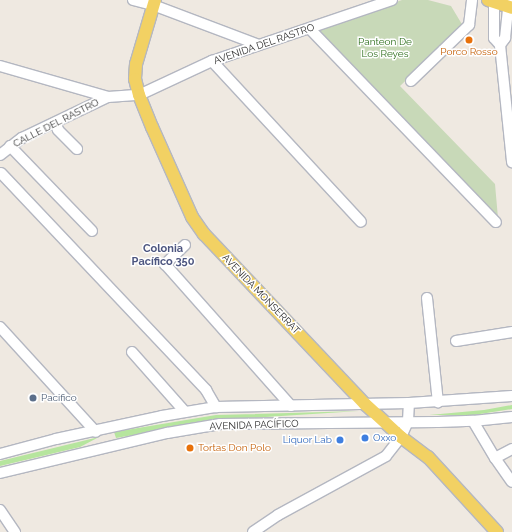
<!DOCTYPE html>
<meta charset="utf-8">
<style>
body{margin:0}
#map{position:relative;width:512px;height:532px;overflow:hidden;background:#efe9e1;font-family:Raleway,sans-serif}
div>[style]{position:absolute}
.green>*{inset:0;background:#b6e59e}
.cemetery>*{inset:0;background:#c8d9b8}
.roads{filter:drop-shadow(1px 0 #b4b7c1) drop-shadow(-1px 0 #b4b7c1) drop-shadow(0 1px #b4b7c1) drop-shadow(0 -1px #b4b7c1)}
.minor>*{height:10px;margin:-5px;padding:0 5px;transform-origin:5px;border-radius:5px;background:#fff}
.major>*{height:12px;margin:-6px;padding:0 6px;transform-origin:6px;border-radius:6px;background:#f2d163}
.dots>*{width:11px;height:11px;translate:-50% -50%;box-sizing:border-box;border:2px solid #fff;border-radius:50%}
span{translate:-50% -50%;white-space:nowrap;text-align:center;line-height:1.15;-webkit-text-stroke:3px #fff;paint-order:stroke}
.park-label{font-size:10px;color:#2c6e1b}
.street-label{font-size:10px;color:#2e2e2e}
.food-label{font-size:10px;color:#c56008}
.left{translate:0 -50%;text-align:left}
.service-label{font-size:10px;color:#4e5e75}
.shop-label{font-size:10px;color:#366cbe}
.right{translate:-100% -50%;text-align:right}
.neighbourhood-label{font-size:11px;color:#4d5680;font-weight:700}
</style>
<div id="map">
<div class="green">
<div style="clip-path:polygon(512px 405px,512px 409px,474px 415px,429px 415px,484px 410px)"></div>
<div style="clip-path:polygon(359px 411px,217px 420px,116px 438px,114px 432px,216px 415px)"></div>
<div style="clip-path:polygon(99px 437px,80px 447px,0 466px,0 461px)"></div>
</div>
<div class="cemetery">
<div style="clip-path:polygon(402px 0,428px 0,451px 6px,463px 26px,400px 86px,495px 184px,498px 218px,315px 30px)"></div>
</div>
<div class="roads">
<div class="minor">
<div style="left:133px;top:0;width:21px;rotate:14deg"></div>
<div style="left:153px;top:5px;width:113px;rotate:20.7deg"></div>
<div style="left:494px;top:2px;width:36px;rotate:90deg"></div>
<div style="left:494px;top:38px;width:9px;rotate:49deg"></div>
<div style="left:500px;top:45px;width:118px;rotate:84.1deg"></div>
<div style="left:310px;top:29px;width:268px;rotate:46.1deg"></div>
<div style="left:500px;top:45px;width:9px;rotate:-54deg"></div>
<div style="left:505px;top:38px;width:38px;rotate:-84deg"></div>
<div style="left:212px;top:61px;width:219px;rotate:47.2deg"></div>
<div style="left:0;top:66px;width:112px;rotate:16deg"></div>
<div style="left:411px;top:81px;width:81px;rotate:-44deg"></div>
<div style="left:469px;top:25px;width:25px;rotate:-83deg"></div>
<div style="left:56px;top:123px;width:7px;rotate:74deg"></div>
<div style="left:58px;top:130px;width:27px;rotate:45deg"></div>
<div style="left:10px;top:146px;width:118px;rotate:46deg"></div>
<div style="left:0;top:155px;width:28px;rotate:-38deg"></div>
<div style="left:22px;top:138px;width:95px;rotate:-25.5deg"></div>
<div style="left:108px;top:97px;width:31px;rotate:-4deg"></div>
<div style="left:139px;top:95px;width:81px;rotate:-25deg"></div>
<div style="left:212px;top:61px;width:190px;rotate:-18.7deg"></div>
<div style="left:1px;top:173px;width:299px;rotate:46.6deg"></div>
<div style="left:206px;top:390px;width:20px;rotate:60deg"></div>
<div style="left:185px;top:245px;width:28px;rotate:136deg"></div>
<div style="left:165px;top:264px;width:190px;rotate:48.4deg"></div>
<div style="left:427px;top:298px;width:105px;rotate:84deg"></div>
<div style="left:0;top:327px;width:142px;rotate:47.6deg"></div>
<div style="left:456px;top:341px;width:57px;rotate:-9.1deg"></div>
<div style="left:132px;top:352px;width:80px;rotate:48.5deg"></div>
<div style="left:473px;top:421px;width:43px;rotate:59.3deg"></div>
<div style="left:495px;top:458px;width:29px;rotate:55deg"></div>
<div style="left:0;top:454px;width:58px;rotate:-15deg"></div>
<div style="left:56px;top:439px;width:108px;rotate:-12.2deg"></div>
<div style="left:162px;top:416px;width:55px;rotate:-9.5deg"></div>
<div style="left:216px;top:407px;width:193px;rotate:-1.2deg"></div>
<div style="left:409px;top:403px;width:103px;rotate:-3.9deg"></div>
<div style="left:495px;top:458px;width:19px;rotate:-28deg"></div>
<div style="left:0;top:473px;width:172px;rotate:-13.5deg"></div>
<div style="left:167px;top:433px;width:54px;rotate:-9.6deg"></div>
<div style="left:220px;top:424px;width:218px;rotate:-0.5deg"></div>
<div style="left:438px;top:422px;width:35px;rotate:-2deg"></div>
<div style="left:473px;top:421px;width:39px;rotate:-6deg"></div>
<div style="left:0;top:510px;width:27px;rotate:56deg"></div>
<div style="left:253px;top:532px;width:30px;rotate:-34deg"></div>
<div style="left:278px;top:515px;width:123px;rotate:-28.6deg"></div>
<div style="left:386px;top:456px;width:24px;rotate:-52deg"></div>
<div style="left:401px;top:437px;width:17px;rotate:-66deg"></div>
<div style="left:408px;top:421px;width:18px;rotate:-87deg"></div>
</div>
<div class="major">
<div style="left:155px;top:0;width:67px;rotate:106.5deg"></div>
<div style="left:136px;top:64px;width:15px;rotate:94deg"></div>
<div style="left:135px;top:79px;width:16px;rotate:76deg"></div>
<div style="left:139px;top:95px;width:35px;rotate:68deg"></div>
<div style="left:152px;top:127px;width:98px;rotate:66deg"></div>
<div style="left:192px;top:217px;width:21px;rotate:55deg"></div>
<div style="left:204px;top:234px;width:234px;rotate:46.6deg"></div>
<div style="left:365px;top:404px;width:49px;rotate:42.5deg"></div>
<div style="left:401px;top:437px;width:34px;rotate:37deg"></div>
<div style="left:428px;top:457px;width:102px;rotate:47.4deg"></div>
<div style="left:488px;top:0;width:25px;rotate:18deg"></div>
</div>
</div>
<div class="dots">
<div style="left:469px;top:40px;background:#e8710a"></div>
<div style="left:33px;top:398px;background:#5c6f8a"></div>
<div style="left:365px;top:438px;background:#3f7fe0"></div>
<div style="left:340px;top:440px;background:#3f7fe0"></div>
<div style="left:190px;top:448px;background:#e8710a"></div>
</div>
<div class="park-label">
<span style="left:385px;top:47px">Panteon De<br>Los Reyes</span>
</div>
<div class="street-label">
<span style="left:264px;top:44px;rotate:-19deg">AVENIDA DEL RASTRO</span>
<span style="left:56px;top:123px;rotate:-27deg">CALLE DEL RASTRO</span>
<span style="left:261px;top:294px;rotate:46deg">AVENIDA MONSERRAT</span>
<span style="left:254px;top:425px;rotate:-2deg">AVENIDA PACÍFICO</span>
</div>
<div class="food-label">
<span style="left:469px;top:52px">Porco Rosso</span>
<span class="left" style="left:198px;top:448px">Tortas Don Polo</span>
</div>
<div class="service-label">
<span class="left" style="left:41px;top:398px">Pacifico</span>
</div>
<div class="shop-label">
<span class="left" style="left:373px;top:438px">Oxxo</span>
<span class="right" style="left:332px;top:440px">Liquor Lab</span>
</div>
<div class="neighbourhood-label">
<span style="left:163px;top:256px">Colonia<br>Pacífico 350</span>
</div>
</div>
